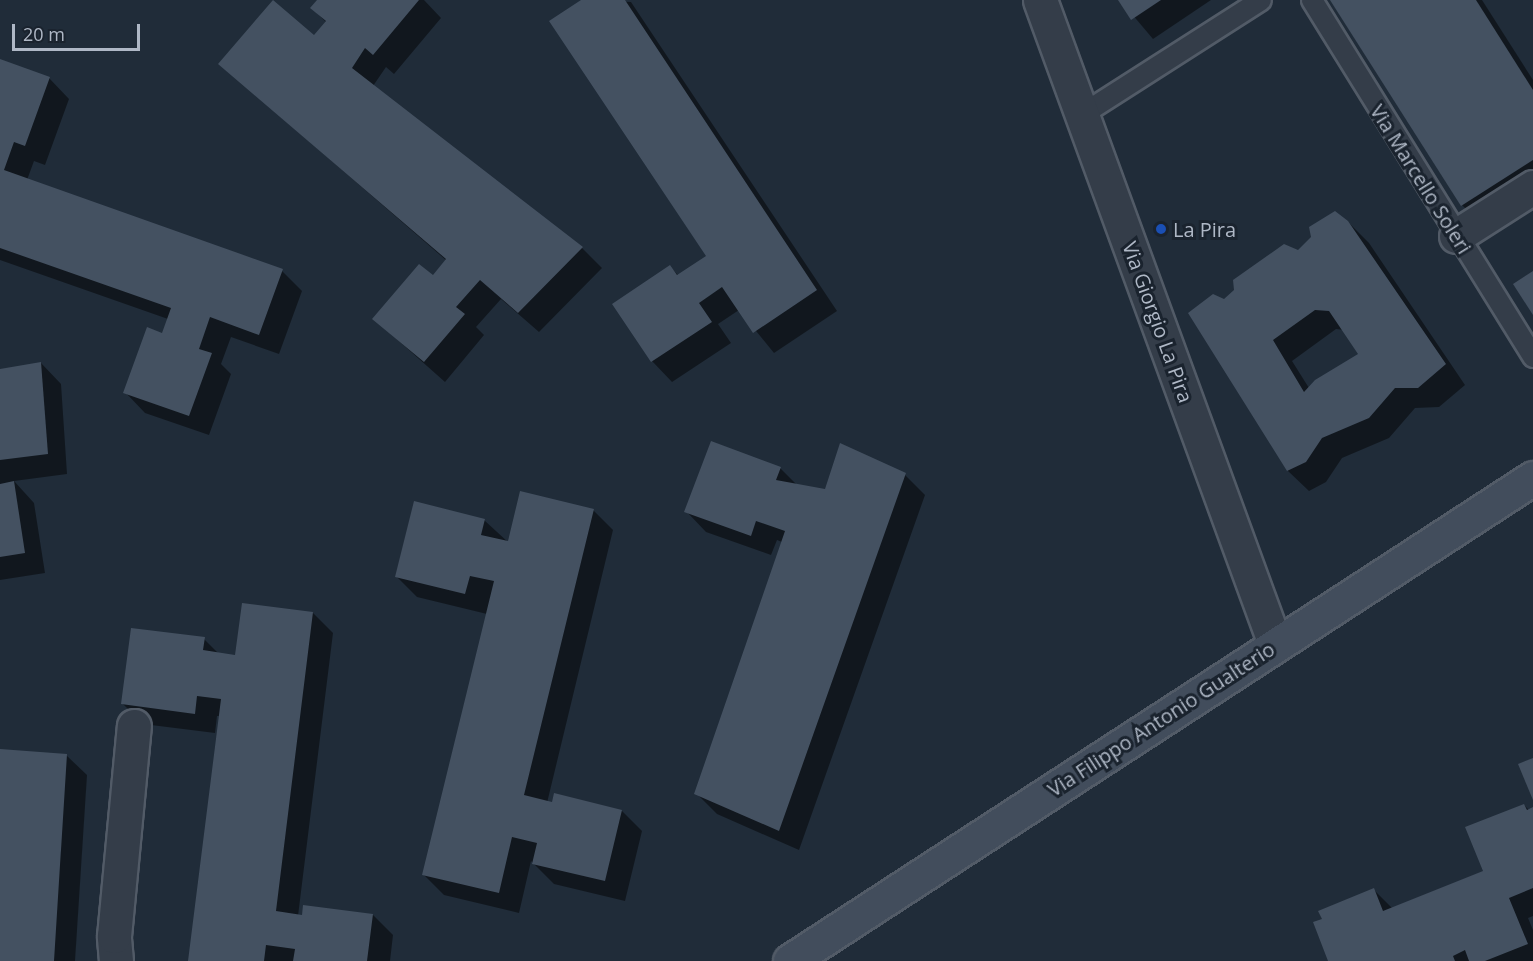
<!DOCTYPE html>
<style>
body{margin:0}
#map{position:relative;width:1533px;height:961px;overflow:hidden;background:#202c39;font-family:"Open Sans",sans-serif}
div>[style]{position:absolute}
.shadow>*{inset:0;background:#0007}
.building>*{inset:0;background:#445161}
.roads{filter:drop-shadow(2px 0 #525b67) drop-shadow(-2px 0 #525b67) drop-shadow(0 2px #525b67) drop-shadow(0 -2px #525b67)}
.lane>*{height:20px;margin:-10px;padding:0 10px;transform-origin:10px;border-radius:10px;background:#343d49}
.street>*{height:33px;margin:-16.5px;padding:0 16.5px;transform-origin:16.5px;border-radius:16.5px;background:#343d49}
.secondary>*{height:33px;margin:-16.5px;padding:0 16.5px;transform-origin:16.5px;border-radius:16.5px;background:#424d5c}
.dots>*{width:16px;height:16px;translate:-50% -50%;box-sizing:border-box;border:3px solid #1a232e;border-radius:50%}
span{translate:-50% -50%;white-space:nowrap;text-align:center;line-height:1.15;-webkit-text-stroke:6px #1a232e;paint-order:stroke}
.street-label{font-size:20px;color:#afb8c6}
.poi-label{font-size:20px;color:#afb8c6}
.left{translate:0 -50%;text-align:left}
.scale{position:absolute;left:12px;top:24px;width:128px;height:27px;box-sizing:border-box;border:3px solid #afb8c6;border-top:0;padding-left:8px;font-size:18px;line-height:21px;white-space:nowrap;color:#afb8c6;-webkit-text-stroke:4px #1a232e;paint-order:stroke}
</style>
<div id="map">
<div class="shadow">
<div style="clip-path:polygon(319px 0,424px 0,441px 18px,394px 74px,386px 67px,373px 86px,582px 248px,602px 268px,539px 332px,501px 299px,476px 327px,484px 335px,445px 382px,374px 319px,433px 277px,447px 261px,220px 64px,314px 38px,327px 23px,312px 8px)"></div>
<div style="clip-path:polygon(583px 0,631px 2px,837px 311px,774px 353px,739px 310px,718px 324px,731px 343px,672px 382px,652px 361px,614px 304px,670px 267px,679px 276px,708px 257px)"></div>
<div style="clip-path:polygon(1120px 0,1211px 0,1153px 39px)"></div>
<div style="clip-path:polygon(1332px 0,1482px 0,1533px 80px,1533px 193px,1482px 225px,1462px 205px)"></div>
<div style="clip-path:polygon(0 61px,49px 78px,69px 99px,45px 165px,34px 161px,27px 180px,282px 271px,302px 291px,279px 354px,231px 337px,221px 364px,231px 374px,209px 435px,145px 413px,125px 392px,163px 335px,168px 319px,0 260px)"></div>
<div style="clip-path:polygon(evenodd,1348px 222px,1369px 243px,1465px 385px,1439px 407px,1415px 408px,1389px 438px,1342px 458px,1326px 482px,1309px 491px,1288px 471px,1190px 313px,1224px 301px,1348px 222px,1336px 329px,1344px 330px,1360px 354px,1309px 388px,1292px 361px,1336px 329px)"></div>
<div style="clip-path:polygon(41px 363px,61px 384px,67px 474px,14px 481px,34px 503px,45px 573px,0 580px,0 371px)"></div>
<div style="clip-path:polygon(780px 468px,797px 485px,826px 491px,905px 475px,925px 495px,799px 850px,717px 814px,696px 793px,782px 542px,777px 540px,771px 555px,706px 532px,686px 511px)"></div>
<div style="clip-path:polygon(593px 510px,613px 530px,547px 803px,622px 811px,642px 831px,625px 901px,554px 884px,531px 861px,519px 913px,444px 895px,424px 875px,487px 614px,417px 597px,397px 577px,484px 520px,509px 543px)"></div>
<div style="clip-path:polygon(313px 613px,333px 633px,298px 916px,373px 915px,393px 935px,390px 961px,190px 961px,220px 716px,217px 716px,215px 733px,143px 724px,123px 704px,204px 639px,219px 654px,237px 656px)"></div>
<div style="clip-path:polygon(0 751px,66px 755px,87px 775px,75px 961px,0 961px)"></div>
<div style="clip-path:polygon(1524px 805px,1529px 810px,1533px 808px,1533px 916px,1528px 918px,1533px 930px,1533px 961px,1330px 961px,1324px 920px,1374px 890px,1393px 909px,1485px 872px)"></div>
</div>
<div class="building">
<div style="clip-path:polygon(273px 0,314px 35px,326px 21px,310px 8px,317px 0,419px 0,373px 55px,365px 48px,352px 68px,583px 247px,518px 313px,480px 280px,456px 307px,465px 314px,424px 362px,372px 319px,419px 264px,433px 275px,446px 259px,218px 64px)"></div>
<div style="clip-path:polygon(581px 0,625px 0,817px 290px,753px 333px,722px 287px,699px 303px,712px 322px,651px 362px,612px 304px,670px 265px,677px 275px,706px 256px,549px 21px)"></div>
<div style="clip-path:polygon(1118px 0,1161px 0,1131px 20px)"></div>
<div style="clip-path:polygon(1330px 0,1476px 0,1533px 90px,1533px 160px,1461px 206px)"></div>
<div style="clip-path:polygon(0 59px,50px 77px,25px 146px,14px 142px,4px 170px,283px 269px,259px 335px,210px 317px,199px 349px,212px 353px,189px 416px,123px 393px,147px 327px,162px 333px,171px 308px,0 248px)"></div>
<div style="clip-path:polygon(evenodd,1335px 211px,1348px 221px,1446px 364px,1418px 388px,1395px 388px,1369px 418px,1322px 438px,1306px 462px,1287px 471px,1188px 313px,1213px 294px,1224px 299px,1234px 290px,1233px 280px,1284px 244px,1298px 250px,1311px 237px,1309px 227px,1335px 211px,1315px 310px,1329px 311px,1358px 354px,1315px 380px,1304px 392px,1273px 340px,1315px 310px)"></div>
<div style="clip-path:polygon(1533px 271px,1533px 315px,1513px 284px)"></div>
<div style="clip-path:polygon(41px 362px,48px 454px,0 460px,0 369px)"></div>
<div style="clip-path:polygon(711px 441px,781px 467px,776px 480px,825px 489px,840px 443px,906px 473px,779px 831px,694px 794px,785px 531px,756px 521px,751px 536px,684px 512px)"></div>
<div style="clip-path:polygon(14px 481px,25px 553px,0 557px,0 484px)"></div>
<div style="clip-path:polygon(520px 491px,594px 509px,524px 795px,552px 802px,554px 793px,622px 810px,605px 881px,532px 864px,537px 843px,512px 837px,499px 893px,422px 875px,494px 581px,470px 576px,465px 594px,395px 577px,414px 501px,485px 519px,481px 535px,508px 541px)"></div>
<div style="clip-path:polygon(242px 603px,313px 612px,276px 911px,302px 915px,303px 905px,373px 914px,367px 961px,293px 961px,295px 949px,266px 945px,264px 961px,188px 961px,221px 699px,197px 696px,195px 714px,121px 704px,131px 628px,205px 637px,203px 650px,235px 655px)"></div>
<div style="clip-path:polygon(0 749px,67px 754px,54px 961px,0 961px)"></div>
<div style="clip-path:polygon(1533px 758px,1533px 800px,1518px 764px)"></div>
<div style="clip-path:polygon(1524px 804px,1527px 810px,1533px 807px,1533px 888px,1509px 898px,1528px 944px,1485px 961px,1469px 961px,1465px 950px,1453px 956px,1455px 961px,1328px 961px,1313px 922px,1322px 919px,1318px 911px,1374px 888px,1383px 911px,1483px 871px,1465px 827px)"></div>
</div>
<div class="roads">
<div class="lane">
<div style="left:1312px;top:0;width:420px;rotate:58.2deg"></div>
<div style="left:1083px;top:114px;width:211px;rotate:-32.6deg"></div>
</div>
<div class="street">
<div style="left:1040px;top:0;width:686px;rotate:69.95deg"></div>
<div style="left:1456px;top:236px;width:91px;rotate:-32.5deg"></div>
<div style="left:116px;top:961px;width:25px;rotate:-95deg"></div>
<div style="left:114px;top:936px;width:211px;rotate:-84.6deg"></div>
</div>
<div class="secondary">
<div style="left:790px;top:961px;width:886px;rotate:-33.03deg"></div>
</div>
</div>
<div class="dots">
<div style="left:1161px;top:229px;background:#1a4fb4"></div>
</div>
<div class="street-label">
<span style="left:1421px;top:179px;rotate:58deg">Via Marcello Soleri</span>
<span style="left:1158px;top:322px;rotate:70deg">Via Giorgio La Pira</span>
<span style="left:1161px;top:719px;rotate:-33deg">Via Filippo Antonio Gualterio</span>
</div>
<div class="poi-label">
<span class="left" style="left:1173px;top:229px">La Pira</span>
</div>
<div class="scale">20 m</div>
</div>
